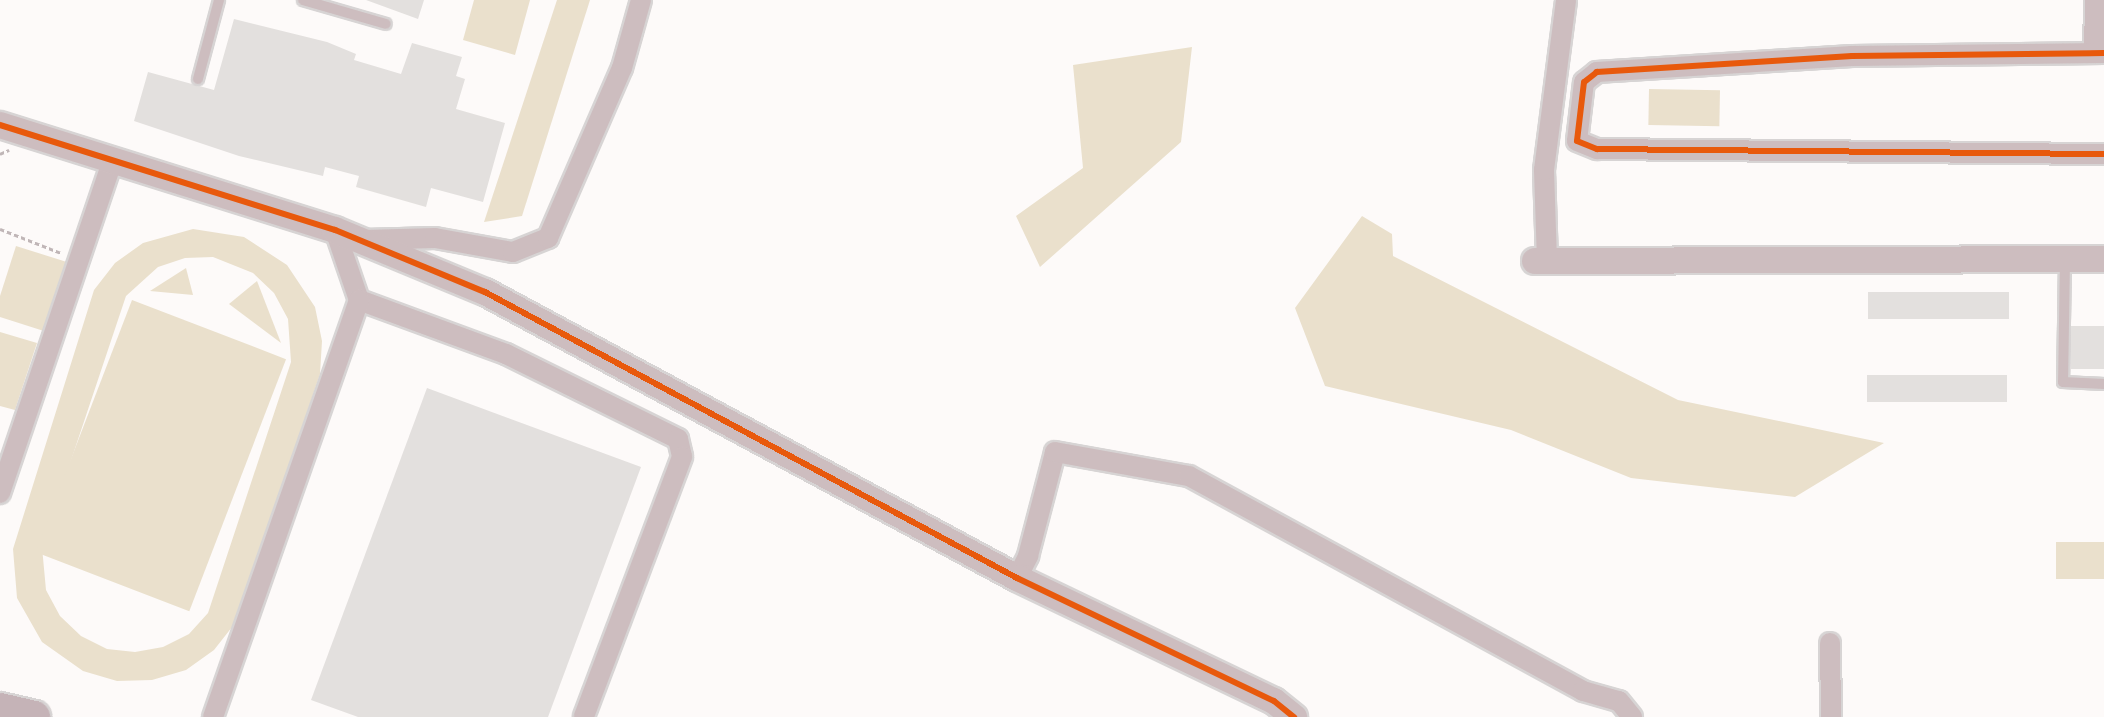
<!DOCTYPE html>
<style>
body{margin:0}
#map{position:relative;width:2104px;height:717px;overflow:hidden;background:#fdfaf9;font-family:Quicksand,sans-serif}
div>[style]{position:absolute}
.green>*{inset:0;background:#eae0cc;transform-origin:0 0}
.building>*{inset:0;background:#e3e0de;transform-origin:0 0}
.path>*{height:3px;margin-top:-1.5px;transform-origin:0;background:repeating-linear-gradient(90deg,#c0b6b7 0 4.5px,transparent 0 7.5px)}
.roads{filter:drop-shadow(2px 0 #d7d4d4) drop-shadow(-2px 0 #d7d4d4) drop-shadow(0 2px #d7d4d4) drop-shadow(0 -2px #d7d4d4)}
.service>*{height:10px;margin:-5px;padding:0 5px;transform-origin:5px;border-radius:5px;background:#cdbdbf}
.minor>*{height:20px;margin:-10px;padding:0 10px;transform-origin:10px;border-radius:10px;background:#cdbdbf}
.tertiary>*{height:26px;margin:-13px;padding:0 13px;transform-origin:13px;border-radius:13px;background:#cdbdbf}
.primary>*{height:32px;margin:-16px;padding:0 16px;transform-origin:16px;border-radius:16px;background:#c5b3b7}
.cycleway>*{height:6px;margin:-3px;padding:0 3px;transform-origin:3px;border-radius:3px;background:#e8590c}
span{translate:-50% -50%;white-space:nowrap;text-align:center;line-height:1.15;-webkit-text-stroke:6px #fff9f7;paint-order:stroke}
</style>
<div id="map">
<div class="green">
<div style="clip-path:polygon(474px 0,530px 0,515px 55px,463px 40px)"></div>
<div style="clip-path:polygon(557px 0,590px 0,522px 216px,484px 222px)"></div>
<div style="clip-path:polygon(1192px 47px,1181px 142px,1040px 267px,1016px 216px,1083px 168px,1073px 65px)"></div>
<div style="left:1649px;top:89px;width:71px;height:36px;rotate:1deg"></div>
<div style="clip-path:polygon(1362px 216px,1392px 234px,1393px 256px,1678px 400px,1884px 443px,1795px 497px,1631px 478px,1511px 430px,1325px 386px,1295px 308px)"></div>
<div style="clip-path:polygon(evenodd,193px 229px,244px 237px,287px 265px,315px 307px,322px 341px,320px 374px,236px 622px,214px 650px,186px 670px,152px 680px,117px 681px,83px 671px,42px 642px,17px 598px,13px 549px,94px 290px,115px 263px,143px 243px,193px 229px,213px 257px,253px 273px,274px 293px,288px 319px,291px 362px,208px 613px,189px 634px,163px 647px,135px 652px,107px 649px,81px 636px,60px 616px,46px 590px,42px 547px,126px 296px,158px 267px,185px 258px,213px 257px)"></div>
<div style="clip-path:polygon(16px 246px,70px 263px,47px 332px,0 317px,0 296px)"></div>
<div style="clip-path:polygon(186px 268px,193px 295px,150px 291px)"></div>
<div style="clip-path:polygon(257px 281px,281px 343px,229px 304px)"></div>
<div style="left:132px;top:300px;width:165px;height:270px;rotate:21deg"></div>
<div style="clip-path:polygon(0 332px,37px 343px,15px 410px,0 406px)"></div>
<div style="left:2104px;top:542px;width:37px;height:48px;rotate:90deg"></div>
</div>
<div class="building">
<div style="clip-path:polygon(366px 0,424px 0,418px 19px)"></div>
<div style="clip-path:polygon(234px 19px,327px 42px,356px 54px,354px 60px,401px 74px,412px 43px,462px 57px,456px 76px,465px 79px,456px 109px,505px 123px,483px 202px,431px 188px,426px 207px,356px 187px,359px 176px,325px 167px,323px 176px,239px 156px,134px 121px,148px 72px,214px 90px)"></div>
<div style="left:1868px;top:292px;width:141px;height:27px"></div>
<div style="left:2071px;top:326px;width:33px;height:43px"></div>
<div style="left:1867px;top:375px;width:140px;height:27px"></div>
<div style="clip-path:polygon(427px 388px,641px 467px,548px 717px,358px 717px,311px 700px)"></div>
</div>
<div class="path">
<div style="left:0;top:154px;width:10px;rotate:-24deg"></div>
<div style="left:0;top:229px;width:66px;rotate:21.5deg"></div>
</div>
<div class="roads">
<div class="service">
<div style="left:303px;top:0;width:86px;rotate:16.1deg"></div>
<div style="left:198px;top:79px;width:82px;rotate:-75.1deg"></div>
<div style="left:2065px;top:259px;width:123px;rotate:90.9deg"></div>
<div style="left:2063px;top:382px;width:41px;rotate:2.8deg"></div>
</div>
<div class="minor">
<div style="left:2094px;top:53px;width:53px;rotate:-88.9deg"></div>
<div style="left:2104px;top:53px;width:252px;rotate:179.3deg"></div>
<div style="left:1852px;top:56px;width:256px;rotate:176.4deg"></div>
<div style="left:1597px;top:72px;width:16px;rotate:142deg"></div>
<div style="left:1584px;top:82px;width:59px;rotate:96.8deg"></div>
<div style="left:1577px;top:141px;width:22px;rotate:22deg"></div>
<div style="left:1597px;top:149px;width:507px;rotate:0.57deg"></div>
<div style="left:335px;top:230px;width:74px;rotate:71.1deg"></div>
<div style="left:359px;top:300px;width:157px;rotate:20.2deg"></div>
<div style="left:506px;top:354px;width:192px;rotate:26.3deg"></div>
<div style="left:678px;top:439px;width:18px;rotate:77deg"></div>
<div style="left:682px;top:457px;width:278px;rotate:110.7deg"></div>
<div style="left:364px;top:240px;width:71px;rotate:-1.6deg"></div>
<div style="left:435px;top:238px;width:79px;rotate:10.2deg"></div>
<div style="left:513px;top:252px;width:38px;rotate:-22deg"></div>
<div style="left:548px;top:238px;width:185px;rotate:-66.5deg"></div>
<div style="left:622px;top:68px;width:71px;rotate:-74.4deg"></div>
<div style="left:1547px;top:261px;width:91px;rotate:-91.9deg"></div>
<div style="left:1544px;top:170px;width:171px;rotate:-82.6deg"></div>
<div style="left:0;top:493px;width:352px;rotate:-71.3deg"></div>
<div style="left:1017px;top:578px;width:25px;rotate:-63deg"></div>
<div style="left:1028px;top:556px;width:107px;rotate:-75.4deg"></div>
<div style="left:1055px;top:452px;width:136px;rotate:10.2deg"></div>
<div style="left:1189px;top:476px;width:449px;rotate:28.6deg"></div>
<div style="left:1583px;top:691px;width:37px;rotate:16deg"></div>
<div style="left:1619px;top:701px;width:21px;rotate:51deg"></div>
<div style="left:1830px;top:643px;width:74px;rotate:89.2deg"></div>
<div style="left:213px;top:717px;width:442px;rotate:-70.7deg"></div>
</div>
<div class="tertiary">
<div style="left:0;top:125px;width:351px;rotate:17.4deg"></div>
<div style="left:335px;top:230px;width:162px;rotate:22.5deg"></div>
<div style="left:485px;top:292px;width:604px;rotate:28.26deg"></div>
<div style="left:1017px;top:578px;width:285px;rotate:25.6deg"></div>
<div style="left:1274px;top:701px;width:26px;rotate:39deg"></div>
<div style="left:1535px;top:261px;width:569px;rotate:-0.2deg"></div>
</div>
<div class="primary">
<div style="left:0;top:709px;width:35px;rotate:13deg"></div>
</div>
</div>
<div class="cycleway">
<div style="left:2104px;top:53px;width:252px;rotate:179.3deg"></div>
<div style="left:1852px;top:56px;width:256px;rotate:176.4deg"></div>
<div style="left:1597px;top:72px;width:16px;rotate:142deg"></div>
<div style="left:1584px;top:82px;width:59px;rotate:96.8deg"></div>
<div style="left:1577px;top:141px;width:22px;rotate:22deg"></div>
<div style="left:1597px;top:149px;width:507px;rotate:0.57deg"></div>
<div style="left:0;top:125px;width:351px;rotate:17.4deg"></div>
<div style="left:335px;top:230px;width:162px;rotate:22.5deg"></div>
<div style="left:485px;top:292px;width:604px;rotate:28.26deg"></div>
<div style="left:1017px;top:578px;width:285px;rotate:25.6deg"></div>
<div style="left:1274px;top:701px;width:26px;rotate:39deg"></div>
</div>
</div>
